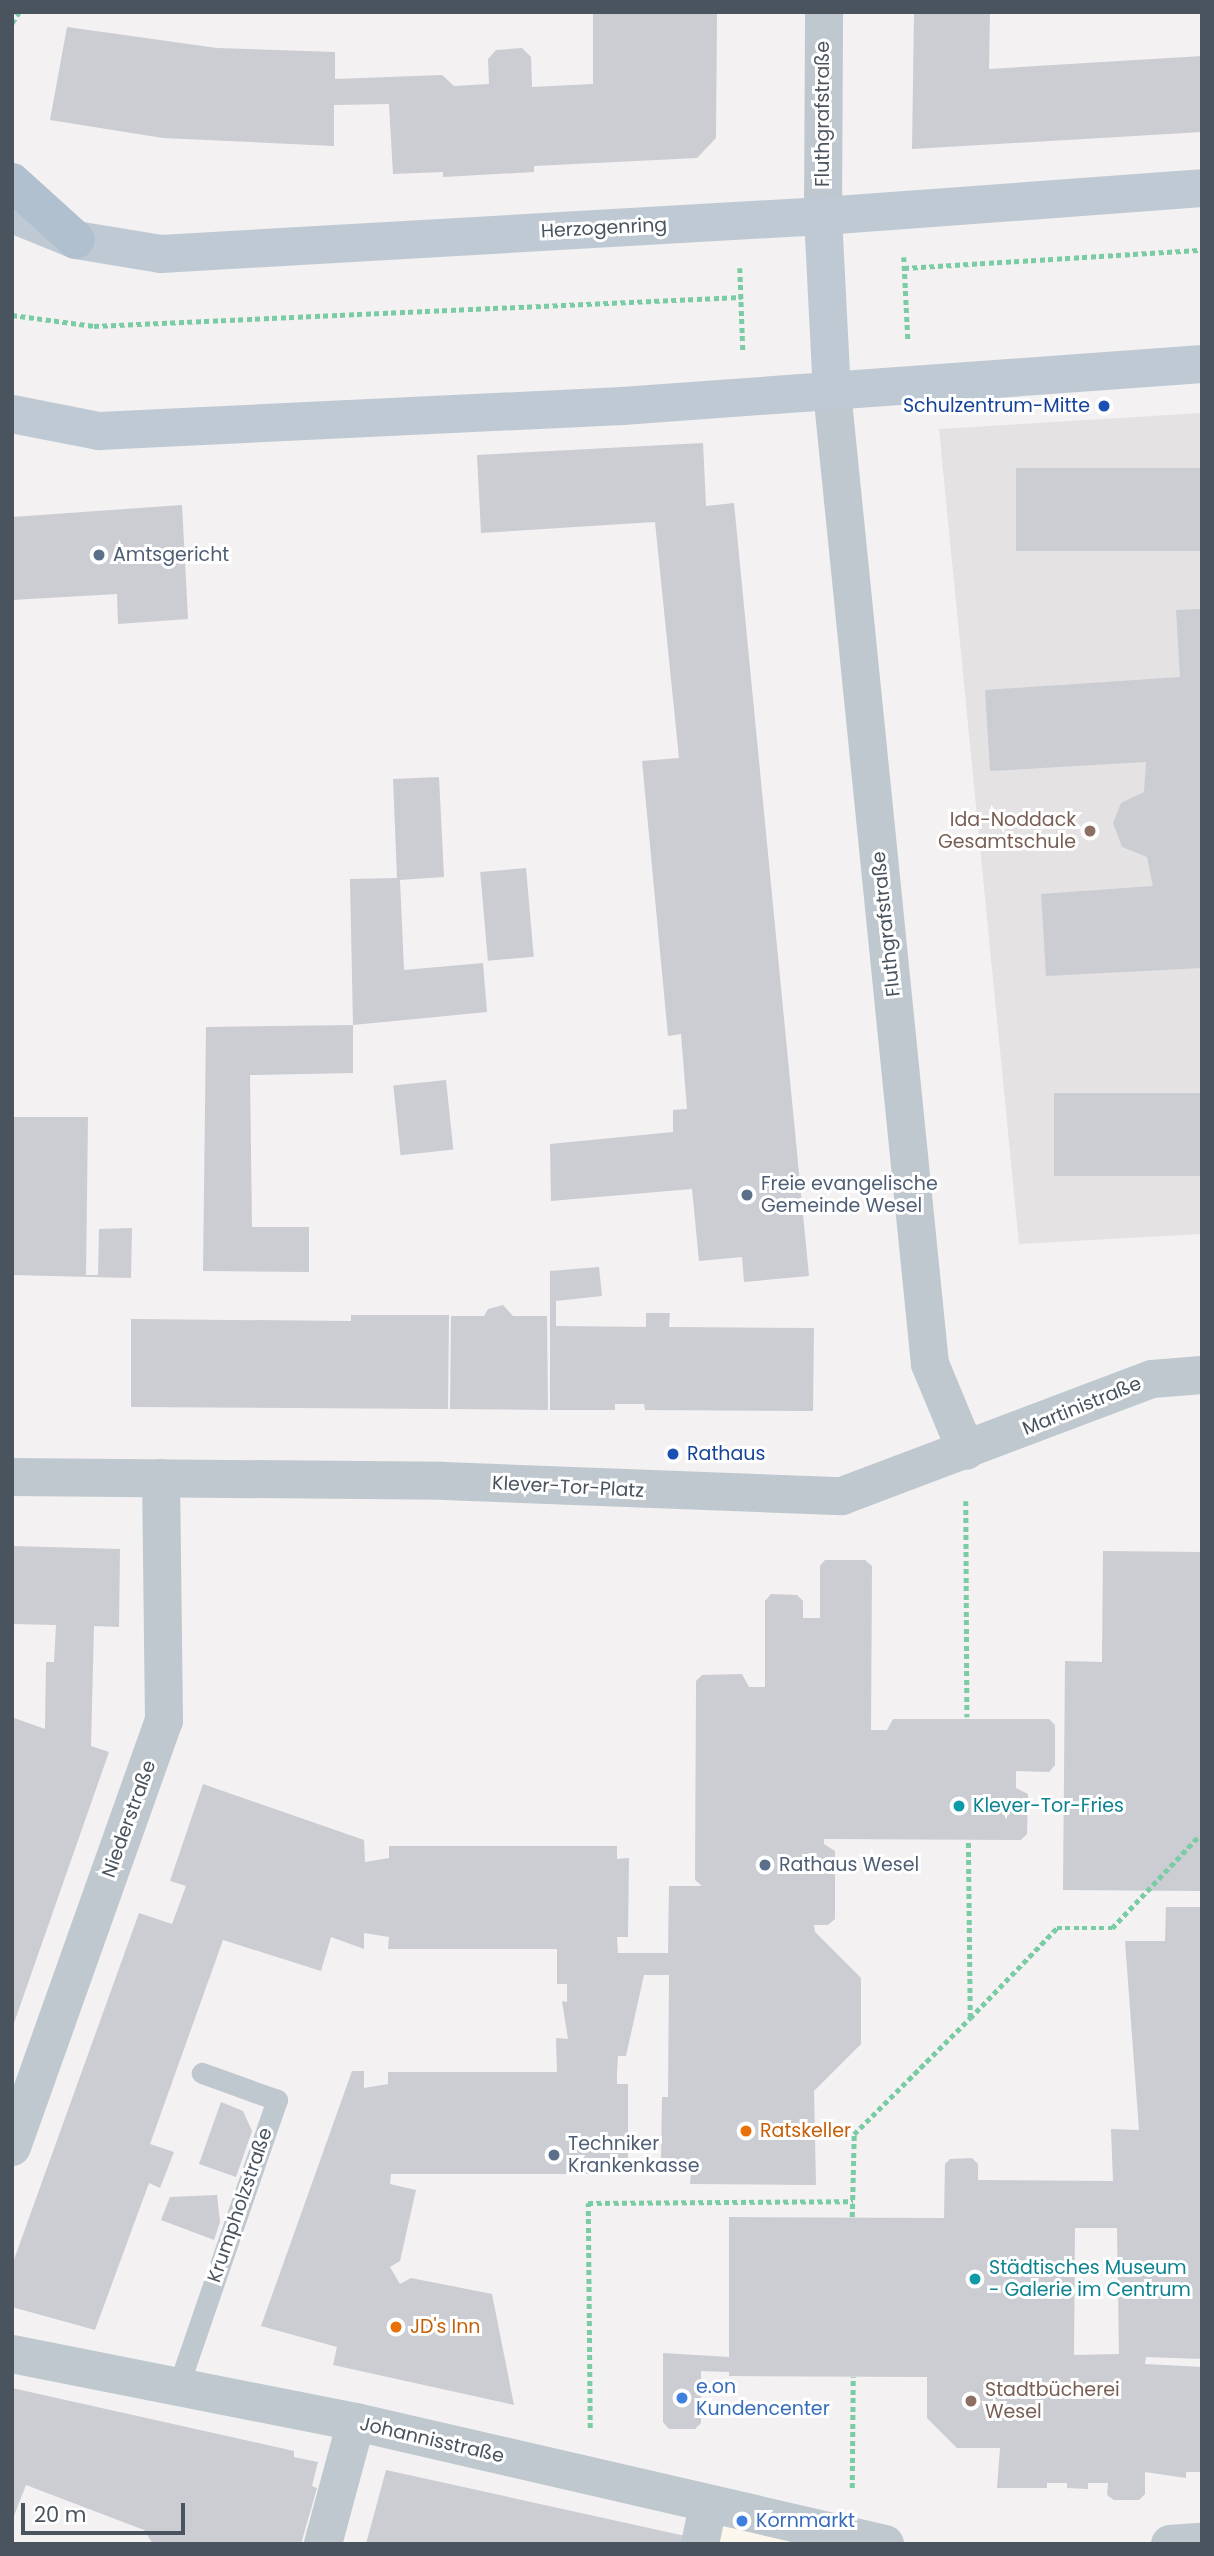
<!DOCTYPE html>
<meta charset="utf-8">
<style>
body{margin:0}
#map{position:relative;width:1214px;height:2556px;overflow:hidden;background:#f3f1f1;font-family:Poppins,sans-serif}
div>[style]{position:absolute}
.commercial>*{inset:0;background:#fcf7ec}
.education>*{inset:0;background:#e4e2e3}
.building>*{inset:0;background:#cbcdd3;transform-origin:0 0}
.path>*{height:4.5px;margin-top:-2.25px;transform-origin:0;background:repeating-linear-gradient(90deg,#7acca4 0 5px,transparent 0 8.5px)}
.service>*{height:21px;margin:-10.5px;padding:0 10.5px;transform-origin:10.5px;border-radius:10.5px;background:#bfc8cf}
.minor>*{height:38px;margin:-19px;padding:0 19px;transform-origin:19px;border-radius:19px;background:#bfc8cf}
.secondary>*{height:38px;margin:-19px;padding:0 19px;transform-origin:19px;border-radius:19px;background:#bfc9d4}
.primary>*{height:38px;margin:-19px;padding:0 19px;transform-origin:19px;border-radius:19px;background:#b1c0ce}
.dots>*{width:19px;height:19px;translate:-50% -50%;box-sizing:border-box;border:4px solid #fff;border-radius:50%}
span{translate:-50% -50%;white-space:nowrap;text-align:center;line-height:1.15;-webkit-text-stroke:6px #fff;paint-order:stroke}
.street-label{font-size:19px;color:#49545e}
.transit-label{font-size:19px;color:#164399}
.right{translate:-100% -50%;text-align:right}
.left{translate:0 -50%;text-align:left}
.service-label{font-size:19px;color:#4e5e75}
.education-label{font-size:19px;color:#785e54}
.culture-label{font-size:19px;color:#0d838f}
.food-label{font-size:19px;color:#c56008}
.shop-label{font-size:19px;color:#366cbe}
.frame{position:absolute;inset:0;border:14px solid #49545e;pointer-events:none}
.scale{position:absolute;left:21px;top:2503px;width:164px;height:32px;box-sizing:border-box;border:4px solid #49545e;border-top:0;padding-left:9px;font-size:21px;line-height:24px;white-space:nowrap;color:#49545e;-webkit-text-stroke:5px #fff;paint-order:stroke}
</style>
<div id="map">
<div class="commercial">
<div style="clip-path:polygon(708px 2506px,851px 2544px,700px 2544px)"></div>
</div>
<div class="education">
<div style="clip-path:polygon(1202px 413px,1202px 1234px,1019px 1244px,939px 429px)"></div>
</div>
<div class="building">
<div style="clip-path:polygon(593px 12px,717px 12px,716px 138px,697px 158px,534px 166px,534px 172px,443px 177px,443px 172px,393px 174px,389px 104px,334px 105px,334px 146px,163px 138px,50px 120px,67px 27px,217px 48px,335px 52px,335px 79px,442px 75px,454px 86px,489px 84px,488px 59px,496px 50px,522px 48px,531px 57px,532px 87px,593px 84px)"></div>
<div style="clip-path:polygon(914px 12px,990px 12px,989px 69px,1202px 56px,1202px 132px,912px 149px)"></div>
<div style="clip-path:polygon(703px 443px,706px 506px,734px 503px,809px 1276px,744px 1282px,742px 1257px,699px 1261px,692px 1189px,551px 1201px,550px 1144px,673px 1132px,673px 1110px,687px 1109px,681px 1034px,668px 1036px,642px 761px,679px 758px,655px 522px,481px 533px,477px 455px)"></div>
<div style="left:1202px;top:468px;width:83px;height:186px;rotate:90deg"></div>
<div style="clip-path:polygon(182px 505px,188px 619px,118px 624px,117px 594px,12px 600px,12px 517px)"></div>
<div style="clip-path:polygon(1202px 609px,1202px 968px,1046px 976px,1041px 894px,1153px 886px,1147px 857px,1122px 847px,1113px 823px,1121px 803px,1144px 792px,1146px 762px,990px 771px,985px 690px,1180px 677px,1176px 610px)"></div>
<div style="clip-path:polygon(439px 777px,444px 877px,400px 880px,404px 970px,483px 963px,487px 1012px,353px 1025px,350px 879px,397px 878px,393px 779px)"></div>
<div style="left:526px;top:868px;width:89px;height:46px;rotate:85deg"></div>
<div style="clip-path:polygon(353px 1025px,353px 1073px,250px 1075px,252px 1227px,309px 1227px,309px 1272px,203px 1271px,206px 1027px)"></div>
<div style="left:446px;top:1080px;width:70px;height:53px;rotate:84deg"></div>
<div style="left:1202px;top:1093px;width:83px;height:148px;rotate:90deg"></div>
<div style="clip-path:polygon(12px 1117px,88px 1117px,86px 1275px,98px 1275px,99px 1229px,132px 1228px,131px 1278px,12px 1275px)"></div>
<div style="clip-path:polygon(599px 1267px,602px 1296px,556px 1301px,556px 1326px,646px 1327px,646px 1313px,670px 1313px,669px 1327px,814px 1328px,813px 1411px,645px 1410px,644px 1404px,615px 1404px,615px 1410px,550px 1410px,550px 1271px)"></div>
<div style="clip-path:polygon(503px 1305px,513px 1316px,547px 1316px,548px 1410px,450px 1409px,451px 1316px,484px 1316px,488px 1309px)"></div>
<div style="clip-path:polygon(351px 1315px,449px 1315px,448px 1409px,131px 1407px,131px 1319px,351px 1321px)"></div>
<div style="clip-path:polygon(12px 1546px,120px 1549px,119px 1627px,94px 1626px,91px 1746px,109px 1752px,13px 2026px,12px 1723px,14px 1718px,45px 1729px,46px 1662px,54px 1662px,56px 1625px,12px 1624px)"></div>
<div style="clip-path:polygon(1103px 1551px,1202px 1552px,1202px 1891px,1063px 1890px,1065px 1661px,1102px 1662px)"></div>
<div style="clip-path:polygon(825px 1560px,865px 1560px,872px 1566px,871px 1730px,887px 1730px,893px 1719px,1049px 1719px,1055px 1725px,1055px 1765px,1049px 1772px,1016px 1771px,1016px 1788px,1028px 1794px,1027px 1834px,1021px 1840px,824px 1839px,824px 1844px,835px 1851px,835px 1919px,828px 1925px,814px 1925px,815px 1932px,861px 1978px,861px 2044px,814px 2091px,816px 2185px,690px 2184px,692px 2161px,661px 2162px,662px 2097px,668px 2097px,669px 1975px,644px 1975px,626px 2056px,618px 2056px,617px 2073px,617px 2084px,628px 2084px,628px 2174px,391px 2174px,390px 2184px,416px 2190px,400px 2261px,390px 2267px,400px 2284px,411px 2278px,492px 2294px,514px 2405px,333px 2365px,337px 2347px,261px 2326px,352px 2071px,364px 2071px,364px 2088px,388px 2084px,388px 2072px,557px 2072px,556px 2038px,568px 2039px,562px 2001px,567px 2002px,567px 1984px,557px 1984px,557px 1949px,388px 1949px,389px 1937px,364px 1933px,364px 1949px,331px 1937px,321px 1971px,223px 1940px,150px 2144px,174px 2152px,160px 2188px,149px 2183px,95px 2330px,12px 2307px,12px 2265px,139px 1913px,172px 1924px,186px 1886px,170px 1881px,203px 1784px,364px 1840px,365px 1862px,389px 1858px,389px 1846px,617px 1846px,617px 1859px,629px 1858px,628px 1937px,617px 1937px,618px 1953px,668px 1953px,669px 1886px,702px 1886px,695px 1880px,696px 1681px,702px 1675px,742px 1674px,749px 1687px,765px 1687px,765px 1601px,771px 1594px,797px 1595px,803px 1601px,803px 1618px,820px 1618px,820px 1566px)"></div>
<div style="clip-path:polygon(evenodd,1166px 1907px,1202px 1907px,1202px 2359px,1146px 2357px,1145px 2364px,1202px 2367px,1202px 2472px,1186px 2472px,1186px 2478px,1145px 2472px,1145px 2494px,1139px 2500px,1114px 2500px,1107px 2495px,1108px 2483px,1088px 2483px,1088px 2489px,1067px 2488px,1067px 2483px,1047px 2483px,1047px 2488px,997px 2488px,1000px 2448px,957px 2448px,927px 2418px,927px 2377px,729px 2376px,729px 2372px,701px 2371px,701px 2423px,695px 2429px,669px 2429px,663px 2422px,663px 2353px,729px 2357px,729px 2217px,944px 2218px,945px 2164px,950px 2159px,972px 2158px,978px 2164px,978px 2180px,1113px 2181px,1111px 2129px,1139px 2130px,1125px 1941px,1165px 1941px,1166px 1907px,1075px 2228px,1117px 2228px,1119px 2354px,1074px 2355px,1075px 2228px)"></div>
<div style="clip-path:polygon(221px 2102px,243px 2111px,252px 2131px,236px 2177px,199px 2164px)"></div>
<div style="clip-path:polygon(217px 2195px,220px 2222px,214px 2240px,161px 2220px,170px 2197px)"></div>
<div style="clip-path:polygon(12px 2388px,294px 2451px,294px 2457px,318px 2462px,312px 2486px,317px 2488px,301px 2544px,153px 2544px,144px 2530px,26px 2485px,12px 2521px)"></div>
<div style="clip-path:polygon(386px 2470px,690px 2537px,688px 2544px,366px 2544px)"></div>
</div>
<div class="path">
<div style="left:12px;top:23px;width:13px;rotate:-58deg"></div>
<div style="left:904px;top:257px;width:82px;rotate:87.2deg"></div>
<div style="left:740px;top:268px;width:83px;rotate:87.9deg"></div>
<div style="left:904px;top:268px;width:299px;rotate:-3.5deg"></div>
<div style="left:12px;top:315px;width:83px;rotate:7.6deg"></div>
<div style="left:94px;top:326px;width:648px;rotate:-2.57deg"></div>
<div style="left:966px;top:1501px;width:216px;rotate:89.7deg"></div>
<div style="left:970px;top:2018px;width:125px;rotate:-46deg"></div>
<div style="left:1057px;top:1928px;width:55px"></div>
<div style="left:1112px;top:1928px;width:124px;rotate:-46.6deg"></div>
<div style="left:852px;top:2217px;width:83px;rotate:-88.6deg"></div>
<div style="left:854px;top:2134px;width:164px;rotate:-45deg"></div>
<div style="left:970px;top:2018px;width:178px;rotate:-90.6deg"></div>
<div style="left:590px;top:2428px;width:225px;rotate:-90.5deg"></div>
<div style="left:588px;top:2203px;width:265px;rotate:-0.4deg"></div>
<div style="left:852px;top:2488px;width:111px;rotate:-89.5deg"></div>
</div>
<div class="service">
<div style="left:178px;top:2387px;width:304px;rotate:-71deg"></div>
<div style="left:277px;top:2100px;width:80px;rotate:-160.2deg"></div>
</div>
<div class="minor">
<div style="left:823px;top:216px;width:204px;rotate:-89.7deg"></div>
<div style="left:832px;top:391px;width:978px;rotate:84.25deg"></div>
<div style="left:930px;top:1364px;width:94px;rotate:67.5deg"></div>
<div style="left:12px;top:1477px;width:432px;rotate:0.5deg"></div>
<div style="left:444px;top:1481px;width:398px;rotate:2.2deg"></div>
<div style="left:842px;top:1496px;width:331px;rotate:-20.7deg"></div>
<div style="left:1152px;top:1379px;width:50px;rotate:-4.6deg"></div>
<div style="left:12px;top:2147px;width:452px;rotate:-70.4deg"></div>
<div style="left:164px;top:1721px;width:243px;rotate:-90.7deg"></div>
<div style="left:12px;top:2354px;width:351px;rotate:11.2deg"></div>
<div style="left:356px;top:2422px;width:543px;rotate:12.99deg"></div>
<div style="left:323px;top:2544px;width:126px;rotate:-74.9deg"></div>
<div style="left:700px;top:2544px;width:39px;rotate:-78deg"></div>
<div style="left:1170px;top:2544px;width:32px;rotate:-4deg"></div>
</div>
<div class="secondary">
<div style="left:12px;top:214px;width:69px;rotate:22.1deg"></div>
<div style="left:76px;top:240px;width:86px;rotate:9.4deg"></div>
<div style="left:161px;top:254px;width:663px;rotate:-3.29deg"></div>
<div style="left:823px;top:216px;width:380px;rotate:-4.2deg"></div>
<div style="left:823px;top:216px;width:175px;rotate:87.1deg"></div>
<div style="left:12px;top:414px;width:89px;rotate:11.1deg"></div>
<div style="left:99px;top:431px;width:524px;rotate:-2.74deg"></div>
<div style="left:622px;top:406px;width:582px;rotate:-4.14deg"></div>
</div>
<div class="primary">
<div style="left:12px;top:182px;width:86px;rotate:42.2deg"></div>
</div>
<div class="dots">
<div style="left:1104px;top:406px;background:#1a4fb4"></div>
<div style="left:99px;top:555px;background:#5c6f8a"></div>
<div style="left:1090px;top:831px;background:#8d6e63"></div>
<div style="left:747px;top:1195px;background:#5c6f8a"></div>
<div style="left:673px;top:1454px;background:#1a4fb4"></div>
<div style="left:959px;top:1806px;background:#0f9aa8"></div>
<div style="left:765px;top:1865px;background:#5c6f8a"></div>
<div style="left:746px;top:2131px;background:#e8710a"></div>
<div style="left:554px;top:2155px;background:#5c6f8a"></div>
<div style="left:975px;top:2279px;background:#0f9aa8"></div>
<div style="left:396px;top:2327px;background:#e8710a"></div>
<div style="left:682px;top:2398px;background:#3f7fe0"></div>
<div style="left:971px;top:2401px;background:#8d6e63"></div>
<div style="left:742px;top:2521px;background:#3f7fe0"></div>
</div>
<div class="street-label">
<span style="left:823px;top:114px;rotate:-90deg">Fluthgrafstraße</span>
<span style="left:604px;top:228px;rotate:-3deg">Herzogenring</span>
<span style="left:886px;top:924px;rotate:-96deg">Fluthgrafstraße</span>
<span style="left:1082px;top:1406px;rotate:-22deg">Martinistraße</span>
<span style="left:568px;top:1487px;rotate:3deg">Klever-Tor-Platz</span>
<span style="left:129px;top:1819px;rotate:-70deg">Niederstraße</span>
<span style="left:240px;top:2205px;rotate:-71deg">Krumpholzstraße</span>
<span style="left:432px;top:2440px;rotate:13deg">Johannisstraße</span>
</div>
<div class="transit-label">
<span class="right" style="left:1090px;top:406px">Schulzentrum-Mitte</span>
<span class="left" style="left:687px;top:1454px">Rathaus</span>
</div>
<div class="service-label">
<span class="left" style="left:113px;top:555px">Amtsgericht</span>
<span class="left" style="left:761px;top:1195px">Freie evangelische<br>Gemeinde Wesel</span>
<span class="left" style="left:779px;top:1865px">Rathaus Wesel</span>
<span class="left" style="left:568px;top:2155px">Techniker<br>Krankenkasse</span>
</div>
<div class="education-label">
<span class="right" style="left:1076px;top:831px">Ida-Noddack<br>Gesamtschule</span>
<span class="left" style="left:985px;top:2401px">Stadtbücherei<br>Wesel</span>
</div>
<div class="culture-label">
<span class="left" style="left:973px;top:1806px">Klever-Tor-Fries</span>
<span class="left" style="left:989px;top:2279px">Städtisches Museum<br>- Galerie im Centrum</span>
</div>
<div class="food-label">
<span class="left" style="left:760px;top:2131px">Ratskeller</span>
<span class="left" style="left:410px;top:2327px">JD's Inn</span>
</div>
<div class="shop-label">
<span class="left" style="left:696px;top:2398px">e.on<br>Kundencenter</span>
<span class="left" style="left:756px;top:2521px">Kornmarkt</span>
</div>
<div class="frame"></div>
<div class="scale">20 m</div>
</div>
